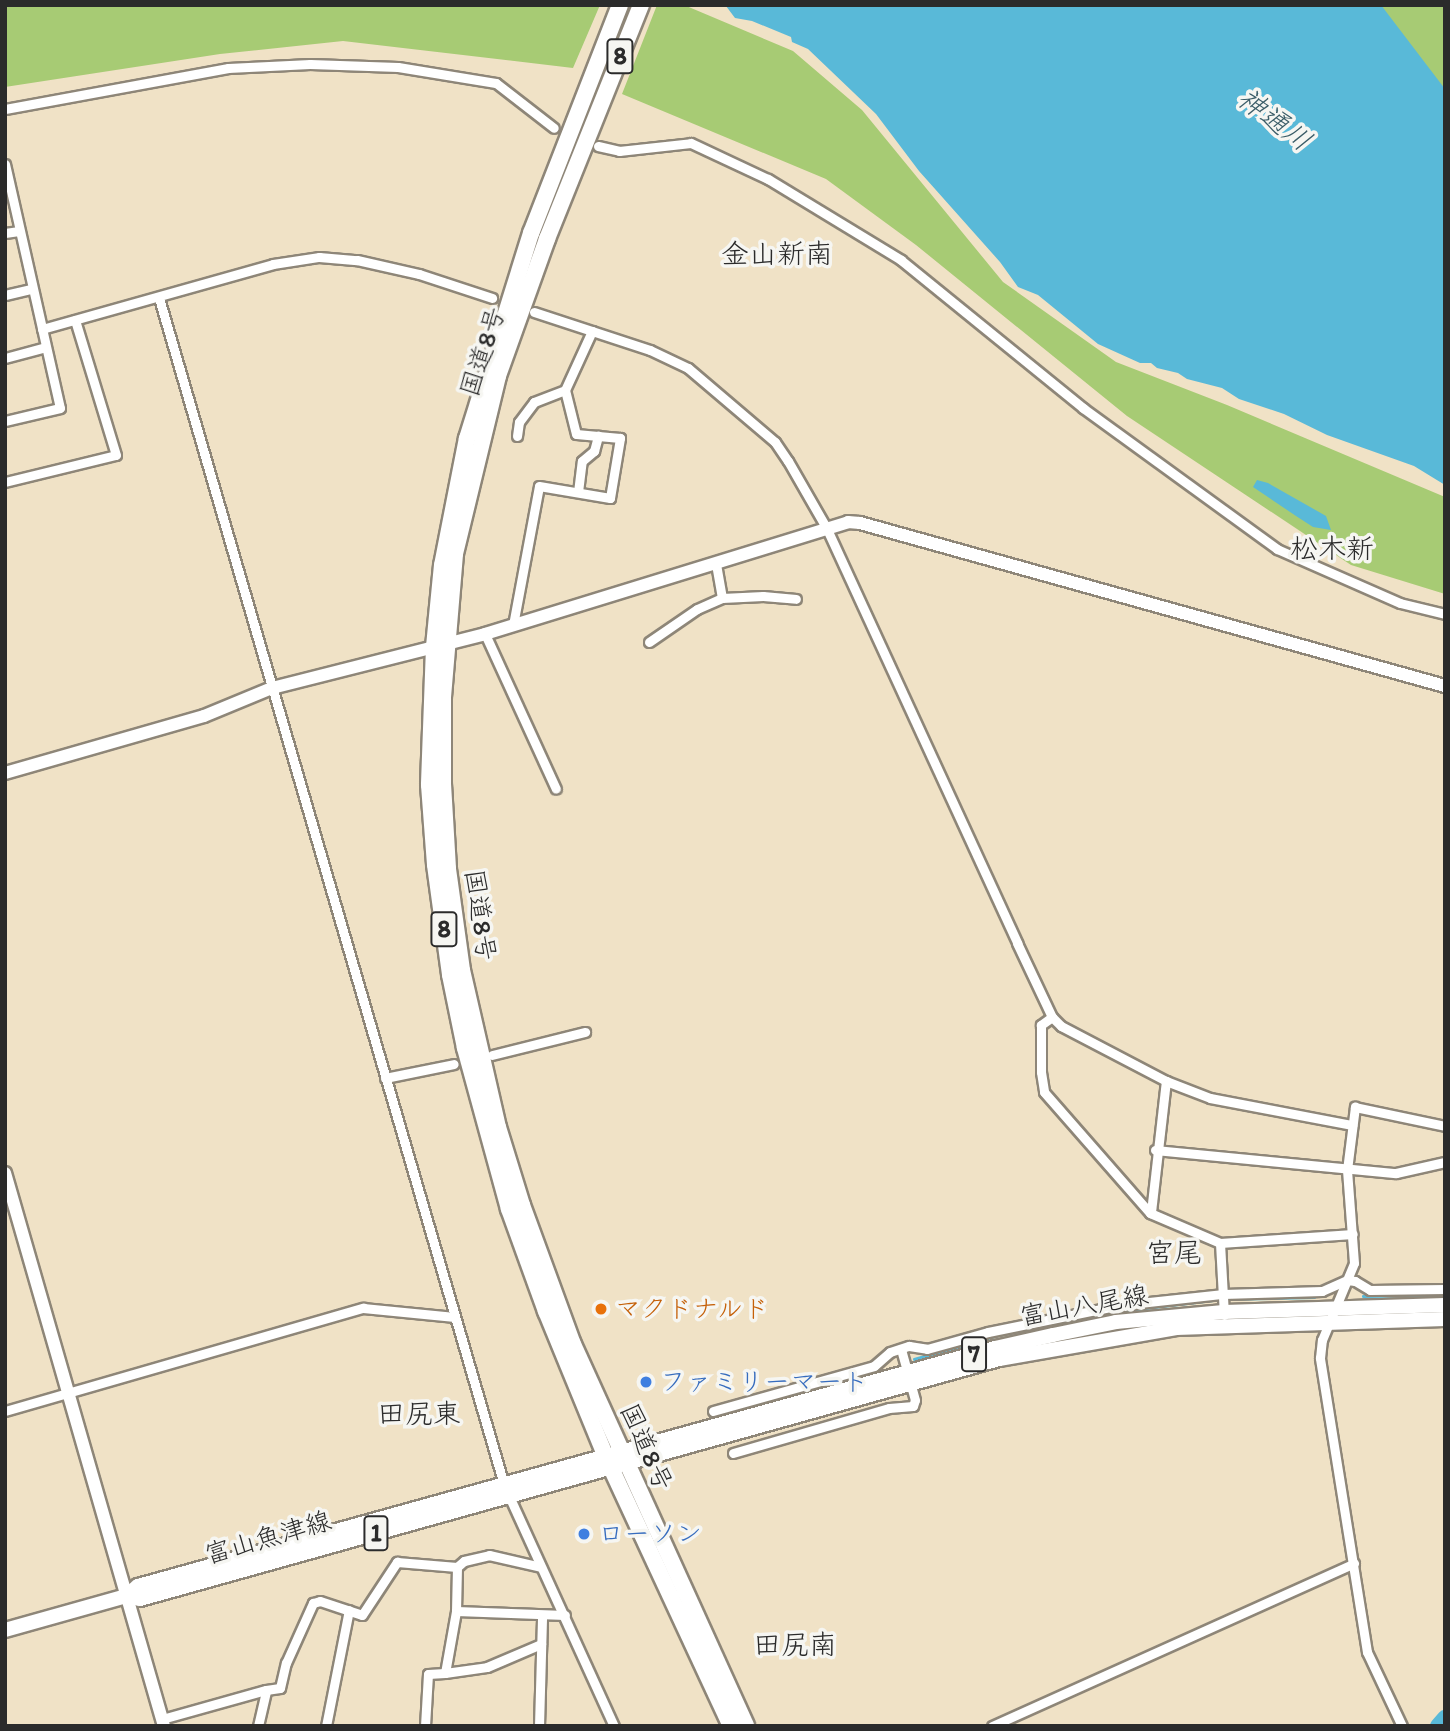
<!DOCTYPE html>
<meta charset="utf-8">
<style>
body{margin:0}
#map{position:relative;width:1450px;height:1731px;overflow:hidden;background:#f0e2c6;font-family:Itim,"Klee One",sans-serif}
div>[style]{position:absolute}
.green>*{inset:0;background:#a7cb74}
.water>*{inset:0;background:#59b9d8}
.stream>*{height:2.5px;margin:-1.25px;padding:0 1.25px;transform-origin:1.25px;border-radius:1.25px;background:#59b9d8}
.river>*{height:16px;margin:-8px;padding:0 8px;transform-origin:8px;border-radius:8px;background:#59b9d8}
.roads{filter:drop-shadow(2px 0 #8e8678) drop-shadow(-2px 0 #8e8678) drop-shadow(0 2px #8e8678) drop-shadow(0 -2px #8e8678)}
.street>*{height:9px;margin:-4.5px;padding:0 4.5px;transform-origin:4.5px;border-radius:4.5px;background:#fff}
.secondary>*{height:12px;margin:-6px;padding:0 6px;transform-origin:6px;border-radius:6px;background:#fff}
.primary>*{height:14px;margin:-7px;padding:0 7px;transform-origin:7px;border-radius:7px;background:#fff}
.highway>*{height:16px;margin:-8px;padding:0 8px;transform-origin:8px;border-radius:8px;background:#fff}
.dots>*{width:19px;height:19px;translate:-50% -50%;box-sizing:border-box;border:4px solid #f6f6f2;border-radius:50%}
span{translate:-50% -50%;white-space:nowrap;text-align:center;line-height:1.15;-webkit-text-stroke:7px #f6f6f2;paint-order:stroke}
.shield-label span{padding:2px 5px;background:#f6f6f2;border:2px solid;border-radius:5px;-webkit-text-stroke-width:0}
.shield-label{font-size:24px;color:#2b2b2b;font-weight:700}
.street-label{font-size:26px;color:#2b2b2b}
.food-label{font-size:26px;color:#c56008}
.left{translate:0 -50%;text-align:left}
.shop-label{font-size:26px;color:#366cbe}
.water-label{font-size:28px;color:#3b5d68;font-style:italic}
.neighbourhood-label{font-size:28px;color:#2b2b2b}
.frame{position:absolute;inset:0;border:7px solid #2b2b2b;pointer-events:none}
</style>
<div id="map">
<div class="green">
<div style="clip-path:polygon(5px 5px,600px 5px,573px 68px,343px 41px,220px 54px,5px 87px)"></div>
<div style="clip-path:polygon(657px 5px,684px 5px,793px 51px,862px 110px,1003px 282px,1116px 362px,1227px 405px,1445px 497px,1445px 594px,1351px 565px,1127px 416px,916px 245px,826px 179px,622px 94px)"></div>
<div style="clip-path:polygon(1377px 5px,1445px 5px,1445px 90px)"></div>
</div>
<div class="water">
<div style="clip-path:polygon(720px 5px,1381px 5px,1445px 89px,1445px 485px,1414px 466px,1327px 435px,1284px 414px,1239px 399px,1222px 388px,1187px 379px,1178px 373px,1157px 368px,1151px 363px,1140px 363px,1098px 344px,1038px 295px,1018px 287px,1000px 262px,919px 171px,876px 114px,808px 49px,792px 42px,791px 37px,752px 21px,735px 18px,726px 6px)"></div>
<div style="clip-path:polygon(1257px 480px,1268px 483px,1326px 516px,1331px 530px,1313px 527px,1296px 516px,1253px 487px)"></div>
</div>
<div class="stream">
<div style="left:1043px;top:568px;width:417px;rotate:15.4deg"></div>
<div style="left:484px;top:627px;width:292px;rotate:-16.9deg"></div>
<div style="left:1363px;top:1296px;width:82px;rotate:-0.7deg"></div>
<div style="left:914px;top:1359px;width:88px;rotate:-15.8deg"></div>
<div style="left:999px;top:1335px;width:115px;rotate:-11.5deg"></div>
<div style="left:1112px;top:1312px;width:110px;rotate:-6.8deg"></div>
<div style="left:1221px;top:1299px;width:93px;rotate:-1.2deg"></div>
</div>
<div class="river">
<div style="left:1438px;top:1726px;width:11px;rotate:-49deg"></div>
</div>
<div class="roads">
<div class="street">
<div style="left:5px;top:109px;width:227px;rotate:-10.4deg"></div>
<div style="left:228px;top:68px;width:82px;rotate:-2.8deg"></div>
<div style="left:310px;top:64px;width:88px;rotate:2deg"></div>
<div style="left:398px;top:67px;width:99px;rotate:9.3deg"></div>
<div style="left:496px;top:83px;width:73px;rotate:37.8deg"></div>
<div style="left:598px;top:146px;width:22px;rotate:13deg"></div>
<div style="left:619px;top:151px;width:72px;rotate:-6.3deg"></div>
<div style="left:691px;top:143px;width:85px;rotate:25.1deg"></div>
<div style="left:768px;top:179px;width:156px;rotate:31.3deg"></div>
<div style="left:901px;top:260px;width:235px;rotate:39.1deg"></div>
<div style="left:1083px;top:408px;width:240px;rotate:36deg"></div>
<div style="left:1277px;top:549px;width:134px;rotate:23.7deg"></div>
<div style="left:1400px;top:603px;width:46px;rotate:13.7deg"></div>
<div style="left:5px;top:164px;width:250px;rotate:77.3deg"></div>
<div style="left:60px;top:408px;width:57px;rotate:166.7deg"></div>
<div style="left:5px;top:233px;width:14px;rotate:-8deg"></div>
<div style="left:5px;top:295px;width:28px;rotate:-13deg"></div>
<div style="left:159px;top:298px;width:1236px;rotate:73.79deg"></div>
<div style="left:504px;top:1485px;width:265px;rotate:65.5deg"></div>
<div style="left:534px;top:312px;width:122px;rotate:18.1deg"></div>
<div style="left:650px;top:350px;width:42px;rotate:25.3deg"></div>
<div style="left:688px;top:368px;width:114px;rotate:40.4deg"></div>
<div style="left:775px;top:442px;width:23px;rotate:56deg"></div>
<div style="left:788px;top:461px;width:76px;rotate:60.1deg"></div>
<div style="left:826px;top:527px;width:458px;rotate:65.3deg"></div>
<div style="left:1017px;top:943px;width:82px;rotate:64.7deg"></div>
<div style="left:1052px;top:1017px;width:13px;rotate:45deg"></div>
<div style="left:1061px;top:1026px;width:119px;rotate:27.6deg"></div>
<div style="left:1166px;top:1081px;width:47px;rotate:21.1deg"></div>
<div style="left:1210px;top:1098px;width:145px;rotate:10.8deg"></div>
<div style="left:42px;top:329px;width:240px;rotate:-15.7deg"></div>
<div style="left:273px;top:264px;width:47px;rotate:-8.7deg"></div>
<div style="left:319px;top:257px;width:38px;rotate:5deg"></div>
<div style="left:357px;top:260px;width:64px;rotate:12.7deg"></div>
<div style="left:419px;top:274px;width:77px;rotate:18.2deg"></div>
<div style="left:5px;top:358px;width:42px;rotate:-15deg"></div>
<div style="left:517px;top:436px;width:14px;rotate:-82deg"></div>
<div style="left:519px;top:422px;width:25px;rotate:-53deg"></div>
<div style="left:534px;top:402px;width:33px;rotate:-21deg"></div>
<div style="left:5px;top:482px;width:114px;rotate:-13.7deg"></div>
<div style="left:116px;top:455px;width:141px;rotate:-106.9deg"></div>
<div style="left:578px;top:492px;width:31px;rotate:-83deg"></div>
<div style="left:582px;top:461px;width:16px;rotate:-40deg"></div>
<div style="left:594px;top:451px;width:16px;rotate:-75deg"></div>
<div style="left:722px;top:598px;width:41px;rotate:-2.8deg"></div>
<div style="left:763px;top:596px;width:33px;rotate:5deg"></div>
<div style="left:513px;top:625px;width:141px;rotate:-79.4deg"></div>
<div style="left:539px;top:486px;width:72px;rotate:9.6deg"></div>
<div style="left:610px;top:498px;width:61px;rotate:-80.5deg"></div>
<div style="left:620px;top:438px;width:44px;rotate:-174.8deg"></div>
<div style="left:576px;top:434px;width:45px;rotate:-104deg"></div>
<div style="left:565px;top:390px;width:65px;rotate:-65.4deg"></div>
<div style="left:485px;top:634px;width:170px;rotate:65.4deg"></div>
<div style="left:649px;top:642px;width:58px;rotate:-34.5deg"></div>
<div style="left:697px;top:609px;width:27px;rotate:-24deg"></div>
<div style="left:722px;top:598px;width:36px;rotate:-100deg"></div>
<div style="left:1052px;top:1017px;width:14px;rotate:144deg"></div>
<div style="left:1041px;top:1025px;width:47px;rotate:90deg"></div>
<div style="left:1041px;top:1072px;width:20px;rotate:81deg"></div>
<div style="left:1044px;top:1092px;width:161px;rotate:48.8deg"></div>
<div style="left:1150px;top:1213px;width:76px;rotate:23.2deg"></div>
<div style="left:1220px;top:1243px;width:72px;rotate:86.8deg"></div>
<div style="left:492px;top:1055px;width:96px;rotate:-13.9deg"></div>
<div style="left:385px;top:1078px;width:70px;rotate:-11.5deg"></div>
<div style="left:1155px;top:1150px;width:242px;rotate:5.5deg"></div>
<div style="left:1396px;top:1173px;width:50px;rotate:-12.7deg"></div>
<div style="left:1151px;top:1212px;width:132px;rotate:-83.5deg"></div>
<div style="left:1220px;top:1243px;width:133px;rotate:-3.9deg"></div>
<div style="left:5px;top:1411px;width:373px;rotate:-16.1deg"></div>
<div style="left:363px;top:1308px;width:92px;rotate:5.6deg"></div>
<div style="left:713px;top:1411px;width:167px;rotate:-15.6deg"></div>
<div style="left:874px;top:1366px;width:21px;rotate:-41deg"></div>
<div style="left:890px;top:1352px;width:20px;rotate:-18deg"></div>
<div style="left:909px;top:1346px;width:18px;rotate:9deg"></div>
<div style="left:927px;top:1349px;width:63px;rotate:-15.6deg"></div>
<div style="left:988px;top:1332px;width:136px;rotate:-11.5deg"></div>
<div style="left:1121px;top:1305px;width:103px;rotate:-6.2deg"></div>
<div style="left:1223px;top:1294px;width:99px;rotate:-1.7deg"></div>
<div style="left:1322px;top:1291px;width:27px;rotate:-24deg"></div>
<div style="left:1347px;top:1280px;width:8px;rotate:7deg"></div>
<div style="left:1355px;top:1281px;width:17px;rotate:31deg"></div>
<div style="left:1370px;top:1290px;width:75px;rotate:-0.8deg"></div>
<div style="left:733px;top:1453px;width:162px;rotate:-16.1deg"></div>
<div style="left:889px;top:1408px;width:24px;rotate:-5deg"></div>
<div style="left:913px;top:1406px;width:6px;rotate:-72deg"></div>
<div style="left:915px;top:1400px;width:53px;rotate:-105.4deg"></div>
<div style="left:456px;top:1611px;width:44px;rotate:-88.7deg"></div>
<div style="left:445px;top:1673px;width:42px;rotate:-8.1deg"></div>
<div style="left:487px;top:1667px;width:59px;rotate:-23.1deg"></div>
<div style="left:162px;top:1719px;width:108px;rotate:-15.6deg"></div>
<div style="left:258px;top:1726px;width:37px;rotate:-77deg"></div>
<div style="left:266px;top:1690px;width:14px;rotate:-8deg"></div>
<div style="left:280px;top:1688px;width:26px;rotate:-77deg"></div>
<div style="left:286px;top:1663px;width:66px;rotate:-65.8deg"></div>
<div style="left:313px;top:1603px;width:7px;rotate:-16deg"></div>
<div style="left:320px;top:1601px;width:44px;rotate:18.4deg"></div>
<div style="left:362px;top:1615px;width:64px;rotate:-56.6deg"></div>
<div style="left:397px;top:1562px;width:60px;rotate:4.8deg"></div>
<div style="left:457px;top:1567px;width:9px;rotate:-41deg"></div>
<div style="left:464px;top:1561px;width:26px;rotate:-13deg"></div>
<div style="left:489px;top:1555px;width:53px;rotate:13deg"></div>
<div style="left:326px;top:1726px;width:118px;rotate:-78.8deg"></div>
<div style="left:425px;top:1726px;width:52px;rotate:-86.7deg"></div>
<div style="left:428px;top:1674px;width:17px;rotate:-3deg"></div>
<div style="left:445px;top:1673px;width:63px;rotate:-79.9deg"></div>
<div style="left:456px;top:1611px;width:109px;rotate:2.1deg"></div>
<div style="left:539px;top:1726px;width:109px;rotate:-88.4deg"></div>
<div style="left:992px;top:1726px;width:397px;rotate:-24.2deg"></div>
<div style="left:1402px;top:1726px;width:82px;rotate:-115.3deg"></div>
<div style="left:1367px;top:1652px;width:298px;rotate:-99.1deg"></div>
<div style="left:1320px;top:1358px;width:18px;rotate:-84deg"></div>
<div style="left:1322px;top:1340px;width:83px;rotate:-67.4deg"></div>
<div style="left:1354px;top:1263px;width:93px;rotate:-94.3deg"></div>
<div style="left:1347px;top:1170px;width:64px;rotate:-82.8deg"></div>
<div style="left:1355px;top:1107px;width:92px;rotate:11.9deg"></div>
</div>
<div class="secondary">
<div style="left:5px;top:773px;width:207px;rotate:-16deg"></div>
<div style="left:204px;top:716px;width:74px;rotate:-22.4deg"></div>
<div style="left:272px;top:688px;width:220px;rotate:-14.2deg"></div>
<div style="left:485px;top:634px;width:380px;rotate:-17.1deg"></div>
<div style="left:848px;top:522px;width:12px;rotate:5deg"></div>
<div style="left:860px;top:523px;width:607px;rotate:15.57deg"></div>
<div style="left:5px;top:1173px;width:575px;rotate:73.96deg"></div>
</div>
<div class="primary">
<div style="left:126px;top:1596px;width:14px;rotate:12deg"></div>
<div style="left:140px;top:1599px;width:892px;rotate:-15.61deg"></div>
<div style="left:999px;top:1359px;width:180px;rotate:-9.9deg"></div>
<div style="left:1176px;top:1328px;width:269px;rotate:-1.9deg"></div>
<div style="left:5px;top:1630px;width:126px;rotate:-15.7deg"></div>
<div style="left:126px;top:1596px;width:16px;rotate:-40deg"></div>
<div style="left:138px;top:1586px;width:889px;rotate:-15.52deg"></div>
<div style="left:995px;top:1348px;width:59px;rotate:-12.6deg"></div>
<div style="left:1053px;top:1335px;width:64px;rotate:-11.7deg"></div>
<div style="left:1116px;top:1322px;width:108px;rotate:-5.3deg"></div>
<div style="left:1224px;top:1312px;width:221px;rotate:-1.8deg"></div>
</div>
<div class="highway">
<div style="left:620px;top:5px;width:245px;rotate:111.3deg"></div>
<div style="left:531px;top:233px;width:215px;rotate:107.3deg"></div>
<div style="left:467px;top:438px;width:129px;rotate:101.1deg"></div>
<div style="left:442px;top:565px;width:82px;rotate:95.6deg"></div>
<div style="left:434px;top:647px;width:138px;rotate:92.1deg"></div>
<div style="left:429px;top:785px;width:80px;rotate:85.7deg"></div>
<div style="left:435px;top:865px;width:111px;rotate:82.2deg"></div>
<div style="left:450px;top:975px;width:75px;rotate:78.4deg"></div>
<div style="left:465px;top:1048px;width:167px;rotate:74.7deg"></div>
<div style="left:509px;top:1209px;width:109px;rotate:70.1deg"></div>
<div style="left:546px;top:1311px;width:158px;rotate:67.7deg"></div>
<div style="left:606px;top:1457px;width:297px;rotate:65.1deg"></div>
<div style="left:641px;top:5px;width:252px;rotate:111.9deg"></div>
<div style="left:547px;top:239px;width:145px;rotate:109.7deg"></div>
<div style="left:498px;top:376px;width:183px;rotate:103.6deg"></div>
<div style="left:455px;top:554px;width:144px;rotate:94.8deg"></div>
<div style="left:443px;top:697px;width:87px;rotate:90deg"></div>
<div style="left:443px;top:784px;width:85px;rotate:86.6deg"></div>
<div style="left:448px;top:869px;width:102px;rotate:82.1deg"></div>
<div style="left:462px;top:970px;width:161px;rotate:77.1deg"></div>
<div style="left:498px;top:1127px;width:82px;rotate:72.9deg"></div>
<div style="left:522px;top:1205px;width:148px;rotate:69.9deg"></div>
<div style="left:573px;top:1344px;width:419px;rotate:65.6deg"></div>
</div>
</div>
<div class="dots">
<div style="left:601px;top:1309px;background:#e8710a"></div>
<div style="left:646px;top:1382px;background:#3f7fe0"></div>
<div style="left:584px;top:1534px;background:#3f7fe0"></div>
</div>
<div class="shield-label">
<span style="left:620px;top:56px">8</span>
<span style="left:444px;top:929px">8</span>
<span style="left:974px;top:1354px">7</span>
<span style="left:376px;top:1533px">1</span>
</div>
<div class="street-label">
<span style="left:483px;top:352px;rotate:-72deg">国道8号</span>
<span style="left:480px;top:915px;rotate:82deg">国道8号</span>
<span style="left:1084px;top:1306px;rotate:-10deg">富山八尾線</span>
<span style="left:646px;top:1447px;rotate:66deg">国道8号</span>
<span style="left:268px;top:1538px;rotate:-16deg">富山魚津線</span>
</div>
<div class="food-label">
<span class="left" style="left:615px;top:1309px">マクドナルド</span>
</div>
<div class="shop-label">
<span class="left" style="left:660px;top:1382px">ファミリーマート</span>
<span class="left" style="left:598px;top:1534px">ローソン</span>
</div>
<div class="water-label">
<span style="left:1275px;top:119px;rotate:37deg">神通川</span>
</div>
<div class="neighbourhood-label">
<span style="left:777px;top:253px">金山新南</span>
<span style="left:1332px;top:548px">松木新</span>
<span style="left:1174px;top:1252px">宮尾</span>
<span style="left:419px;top:1413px">田尻東</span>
<span style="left:795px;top:1644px">田尻南</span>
</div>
<div class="frame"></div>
</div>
